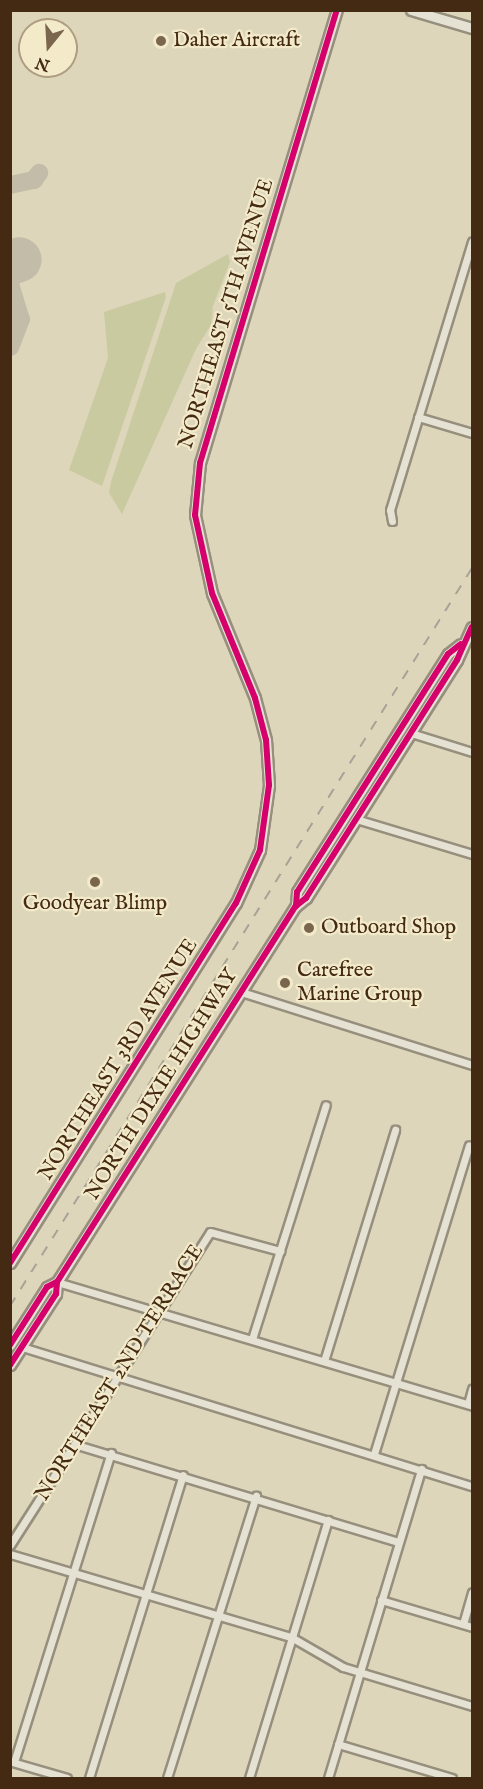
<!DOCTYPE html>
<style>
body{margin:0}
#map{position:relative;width:483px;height:1789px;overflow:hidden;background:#ded6bb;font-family:"IM FELL English",serif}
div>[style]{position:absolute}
.green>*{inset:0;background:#c9caa0}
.taxiway>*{height:18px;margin:-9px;padding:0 9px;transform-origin:9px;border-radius:9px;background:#c3bca8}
.runway>*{height:45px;margin:-22.5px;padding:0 22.5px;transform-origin:22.5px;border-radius:22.5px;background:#c3bca8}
.roads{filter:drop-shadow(2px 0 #978f7d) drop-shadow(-2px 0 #978f7d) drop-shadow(0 2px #978f7d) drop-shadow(0 -2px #978f7d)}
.street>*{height:7px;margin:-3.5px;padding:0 3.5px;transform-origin:3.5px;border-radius:3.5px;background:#e5e1d3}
.secondary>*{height:9px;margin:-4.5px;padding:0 4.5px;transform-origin:4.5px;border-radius:4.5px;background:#e5e1d3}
.rail>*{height:2px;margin-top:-1px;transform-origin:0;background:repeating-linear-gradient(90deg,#a8a296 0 10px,transparent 0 20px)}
.cycleway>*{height:6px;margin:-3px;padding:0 3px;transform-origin:3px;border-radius:3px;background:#d6006c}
.dots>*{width:16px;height:16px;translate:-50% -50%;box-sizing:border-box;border:3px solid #f3eaca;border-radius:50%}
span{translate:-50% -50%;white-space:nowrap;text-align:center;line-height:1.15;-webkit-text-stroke:4.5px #f3eaca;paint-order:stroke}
.poi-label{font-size:21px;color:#442a13}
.left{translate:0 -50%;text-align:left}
.street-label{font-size:21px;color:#442a13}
.frame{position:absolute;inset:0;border:12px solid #442a13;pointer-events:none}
.north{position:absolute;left:18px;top:18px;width:60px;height:60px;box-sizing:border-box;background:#f3eaca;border:2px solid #ad9d81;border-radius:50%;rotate:198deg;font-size:16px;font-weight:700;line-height:24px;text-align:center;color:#442a13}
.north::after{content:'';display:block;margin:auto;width:21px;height:27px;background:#7a664e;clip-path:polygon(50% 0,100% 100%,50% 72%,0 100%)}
</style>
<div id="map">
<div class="green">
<div style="clip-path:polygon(228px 254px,230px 262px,213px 306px,211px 325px,196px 349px,122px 514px,109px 493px,111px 482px,176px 283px)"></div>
<div style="clip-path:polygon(165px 292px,166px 297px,102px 486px,69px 470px,108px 358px,104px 312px)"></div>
</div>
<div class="taxiway">
<div style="left:10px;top:185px;width:25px;rotate:-12deg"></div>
<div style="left:34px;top:180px;width:9px;rotate:-54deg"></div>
<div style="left:10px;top:284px;width:37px;rotate:73deg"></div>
<div style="left:21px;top:319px;width:30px;rotate:111deg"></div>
</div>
<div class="runway">
<div style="left:10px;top:262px;width:9px;rotate:-18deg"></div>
</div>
<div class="roads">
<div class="street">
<div style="left:418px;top:417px;width:56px;rotate:16.5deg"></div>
<div style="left:392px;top:521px;width:11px;rotate:-100deg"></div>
<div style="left:390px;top:510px;width:281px;rotate:-73deg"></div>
<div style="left:411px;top:733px;width:64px;rotate:17.3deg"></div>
<div style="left:356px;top:819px;width:121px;rotate:16.8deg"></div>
<div style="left:241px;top:992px;width:242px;rotate:17.5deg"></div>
<div style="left:57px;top:1282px;width:433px;rotate:16.6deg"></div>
<div style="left:252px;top:1339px;width:245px;rotate:-72.5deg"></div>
<div style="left:22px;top:1347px;width:471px;rotate:17.2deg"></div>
<div style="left:324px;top:1361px;width:242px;rotate:-72.9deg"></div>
<div style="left:468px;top:1404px;width:16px;rotate:-75deg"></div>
<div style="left:77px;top:1445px;width:336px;rotate:16.8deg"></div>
<div style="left:374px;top:1454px;width:323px;rotate:-72.9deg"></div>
<div style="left:10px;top:1545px;width:371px;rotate:-57.4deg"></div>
<div style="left:210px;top:1232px;width:73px;rotate:15.2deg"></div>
<div style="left:10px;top:1554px;width:293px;rotate:16.5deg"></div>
<div style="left:291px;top:1637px;width:60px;rotate:30deg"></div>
<div style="left:343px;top:1667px;width:135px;rotate:16.8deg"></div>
<div style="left:381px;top:1600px;width:95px;rotate:16.5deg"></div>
<div style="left:463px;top:1624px;width:33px;rotate:-74deg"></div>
<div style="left:338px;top:1744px;width:119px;rotate:16.6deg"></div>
<div style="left:12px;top:1762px;width:57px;rotate:16.2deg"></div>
<div style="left:14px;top:1762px;width:324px;rotate:-72.6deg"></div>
<div style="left:89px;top:1778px;width:317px;rotate:-72.8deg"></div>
<div style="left:167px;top:1778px;width:296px;rotate:-72.5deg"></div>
<div style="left:249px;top:1778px;width:270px;rotate:-73deg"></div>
<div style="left:328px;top:1778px;width:323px;rotate:-73.2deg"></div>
</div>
<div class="secondary">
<div style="left:411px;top:10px;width:64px;rotate:16.4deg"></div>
<div style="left:296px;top:906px;width:14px;rotate:-86deg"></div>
<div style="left:297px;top:892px;width:282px;rotate:-57.6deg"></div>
<div style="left:448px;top:654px;width:16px;rotate:-38deg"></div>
<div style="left:10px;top:1263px;width:425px;rotate:-57.9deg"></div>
<div style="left:236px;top:903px;width:58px;rotate:-65.6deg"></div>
<div style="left:260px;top:850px;width:66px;rotate:-82.1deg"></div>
<div style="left:269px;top:785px;width:45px;rotate:-93.8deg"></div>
<div style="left:266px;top:740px;width:43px;rotate:-104.7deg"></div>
<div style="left:255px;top:698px;width:113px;rotate:-112.3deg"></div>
<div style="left:212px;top:593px;width:80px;rotate:-102.3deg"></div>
<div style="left:195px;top:515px;width:52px;rotate:-84.5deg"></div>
<div style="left:200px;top:463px;width:473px;rotate:-73.2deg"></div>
<div style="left:10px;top:1345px;width:69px;rotate:-57.5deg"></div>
<div style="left:47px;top:1287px;width:11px;rotate:-27deg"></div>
<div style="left:10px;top:1365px;width:85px;rotate:-57.1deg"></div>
<div style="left:56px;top:1294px;width:12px;rotate:-85deg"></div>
<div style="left:57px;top:1282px;width:446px;rotate:-57.6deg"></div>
<div style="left:296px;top:906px;width:13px;rotate:-39deg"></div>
<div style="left:306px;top:898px;width:282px;rotate:-57.6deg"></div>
<div style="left:457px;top:660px;width:36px;rotate:-66deg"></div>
</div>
</div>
<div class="rail">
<div style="left:10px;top:1306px;width:871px;rotate:-57.95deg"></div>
</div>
<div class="cycleway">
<div style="left:296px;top:906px;width:14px;rotate:-86deg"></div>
<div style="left:297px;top:892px;width:282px;rotate:-57.6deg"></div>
<div style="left:448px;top:654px;width:16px;rotate:-38deg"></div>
<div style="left:10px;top:1263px;width:425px;rotate:-57.9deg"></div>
<div style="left:236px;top:903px;width:58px;rotate:-65.6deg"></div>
<div style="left:260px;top:850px;width:66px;rotate:-82.1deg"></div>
<div style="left:269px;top:785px;width:45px;rotate:-93.8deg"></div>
<div style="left:266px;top:740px;width:43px;rotate:-104.7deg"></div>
<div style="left:255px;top:698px;width:113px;rotate:-112.3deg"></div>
<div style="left:212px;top:593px;width:80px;rotate:-102.3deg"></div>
<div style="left:195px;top:515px;width:52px;rotate:-84.5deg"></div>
<div style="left:200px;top:463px;width:473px;rotate:-73.2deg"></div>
<div style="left:10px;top:1345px;width:69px;rotate:-57.5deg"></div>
<div style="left:47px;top:1287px;width:11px;rotate:-27deg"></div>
<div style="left:10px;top:1365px;width:85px;rotate:-57.1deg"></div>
<div style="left:56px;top:1294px;width:12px;rotate:-85deg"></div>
<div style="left:57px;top:1282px;width:446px;rotate:-57.6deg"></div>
<div style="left:296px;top:906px;width:13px;rotate:-39deg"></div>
<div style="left:306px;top:898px;width:282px;rotate:-57.6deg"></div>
<div style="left:457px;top:660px;width:36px;rotate:-66deg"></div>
</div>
<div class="dots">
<div style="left:161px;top:41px;background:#7a664e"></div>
<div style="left:95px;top:882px;background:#7a664e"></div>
<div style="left:309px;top:928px;background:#7a664e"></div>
<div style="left:285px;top:983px;background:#7a664e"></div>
</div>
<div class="poi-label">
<span class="left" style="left:173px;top:41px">Daher Aircraft</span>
<span style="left:95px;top:904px">Goodyear Blimp</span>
<span class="left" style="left:321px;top:928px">Outboard Shop</span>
<span class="left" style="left:297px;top:983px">Carefree<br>Marine Group</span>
</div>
<div class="street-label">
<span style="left:227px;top:314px;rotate:-73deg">NORTHEAST 5TH AVENUE</span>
<span style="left:119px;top:1060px;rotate:-58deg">NORTHEAST 3RD AVENUE</span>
<span style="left:162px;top:1085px;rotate:-58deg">NORTH DIXIE HIGHWAY</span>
<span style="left:120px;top:1373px;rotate:-58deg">NORTHEAST 2ND TERRACE</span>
</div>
<div class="frame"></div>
<div class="north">N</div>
</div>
